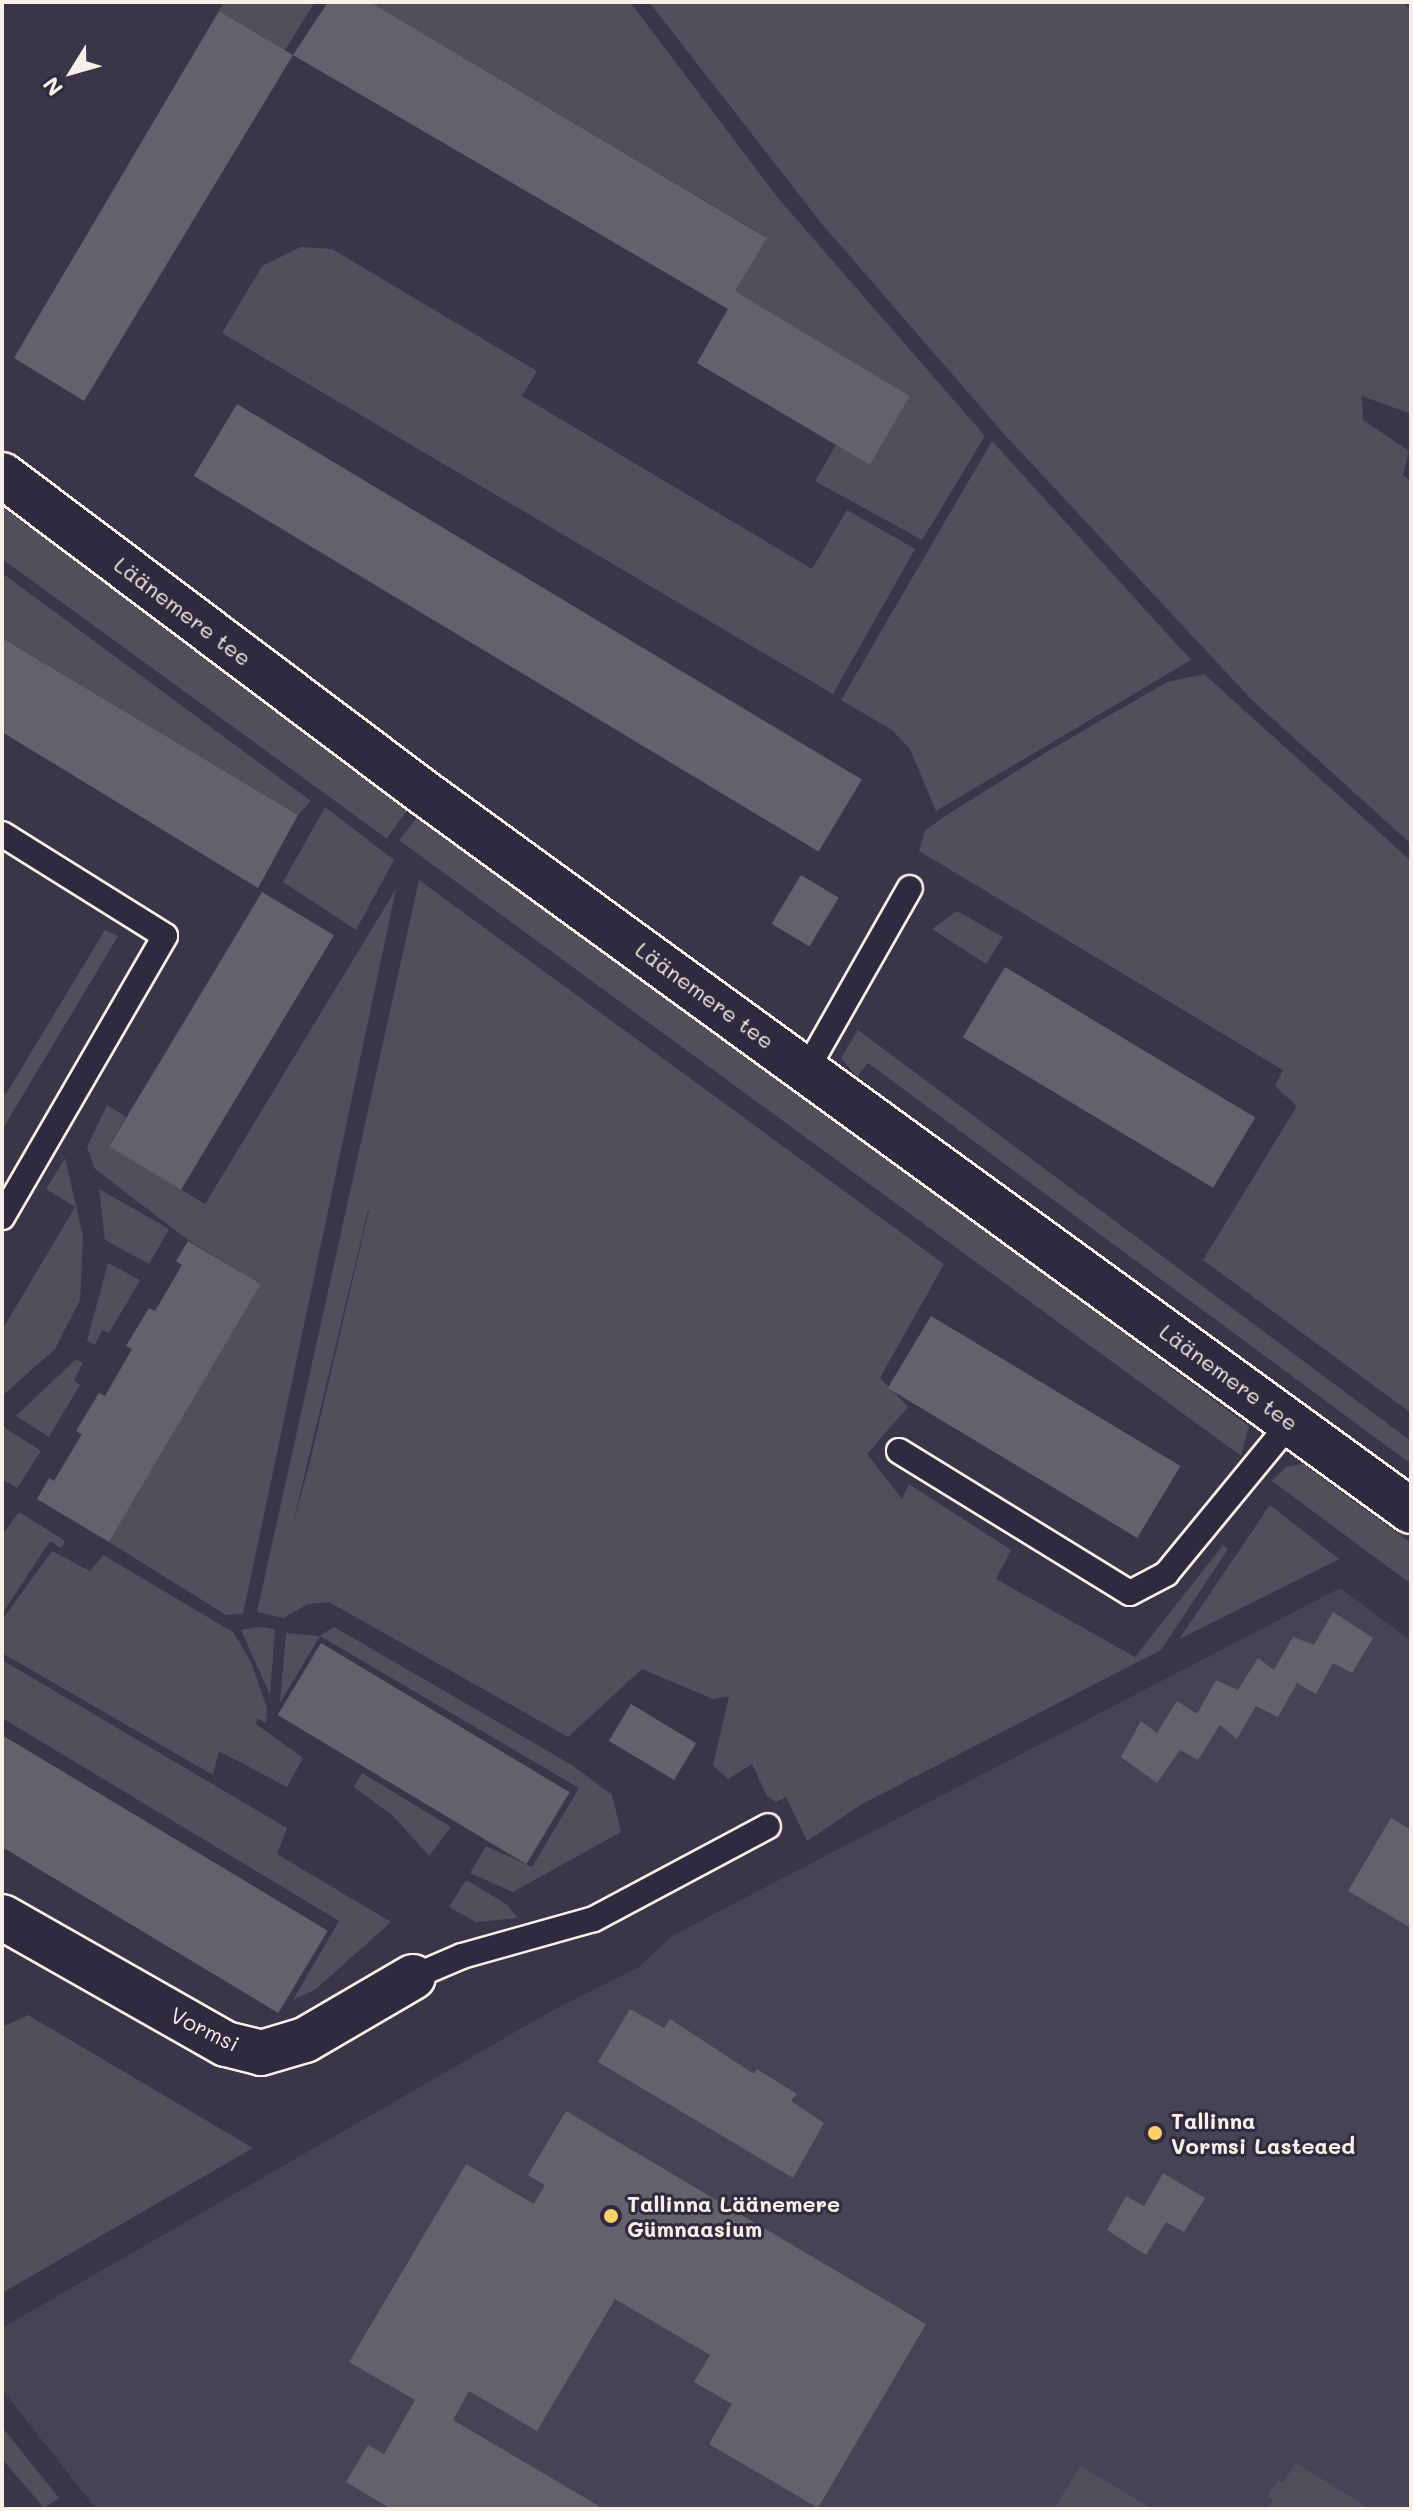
<!DOCTYPE html>
<meta charset="utf-8">
<style>
body{margin:0}
#map{position:relative;width:1413px;height:2511px;overflow:hidden;background:#3b3647;font-family:Mali,sans-serif}
div>[style]{position:absolute}
.built>*{inset:0;background:#484352}
.green>*{inset:0;background:#534e5c;transform-origin:0 0}
.building>*{inset:0;background:#65616c;transform-origin:0 0}
.roads{filter:drop-shadow(2px 0 #f4f1e8) drop-shadow(-2px 0 #f4f1e8) drop-shadow(0 2px #f4f1e8) drop-shadow(0 -2px #f4f1e8)}
.lane>*{height:24px;margin:-12px;padding:0 12px;transform-origin:12px;border-radius:12px;background:#2f2a3d}
.street>*{height:44px;margin:-22px;padding:0 22px;transform-origin:22px;border-radius:22px;background:#2f2a3d}
.dots>*{width:22px;height:22px;translate:-50% -50%;box-sizing:border-box;border:4px solid #2f2a3d;border-radius:50%}
span{translate:-50% -50%;white-space:nowrap;text-align:center;line-height:1.15;-webkit-text-stroke:6px #2f2a3d;paint-order:stroke}
.street-label{font-size:22px;color:#f4f1e8}
.poi-label{font-size:22px;color:#f4f1e8;font-weight:700}
.left{translate:0 -50%;text-align:left}
.frame{position:absolute;inset:0;border:4px solid #f4f1e8;pointer-events:none}
.north{position:absolute;left:32px;top:32px;width:80px;height:80px;-webkit-text-stroke:6px #2f2a3d;paint-order:stroke;rotate:233deg;font-size:22px;font-weight:700;line-height:32px;text-align:center;color:#f4f1e8}
.north::after{content:'';display:block;margin:auto;width:28px;height:36px;background:#f4f1e8;clip-path:polygon(50% 0,100% 100%,50% 72%,0 100%)}
</style>
<div id="map">
<div class="built">
<div style="clip-path:polygon(1340px 1588px,1411px 1641px,1411px 2509px,96px 2509px,2px 2389px,2px 2328px,555px 2009px,639px 1967px,672px 1936px)"></div>
</div>
<div class="green">
<div style="clip-path:polygon(224px 2px,315px 2px,285px 50px,219px 11px)"></div>
<div style="clip-path:polygon(370px 2px,630px 2px,778px 198px,985px 436px,922px 540px,815px 481px,836px 445px,870px 465px,910px 396px,735px 291px,766px 237px)"></div>
<div style="clip-path:polygon(649px 2px,1403px 2px,1411px 11px,1411px 414px,1362px 396px,1363px 420px,1409px 451px,1403px 475px,1411px 482px,1411px 844px,1251px 699px,1004px 434px,822px 224px)"></div>
<div style="clip-path:polygon(301px 247px,332px 249px,537px 371px,522px 396px,812px 569px,847px 510px,915px 549px,833px 694px,222px 333px,262px 266px)"></div>
<div style="clip-path:polygon(992px 441px,1191px 660px,936px 811px,910px 749px,892px 730px,841px 700px)"></div>
<div style="left:2px;top:507px;width:506px;height:42px;rotate:36deg"></div>
<div style="clip-path:polygon(2px 573px,311px 801px,298px 815px,2px 638px)"></div>
<div style="clip-path:polygon(1204px 674px,1411px 861px,1411px 1413px,1203px 1260px,1297px 1106px,1275px 1086px,1283px 1070px,919px 851px,925px 831px,942px 818px,1050px 750px,1167px 682px)"></div>
<div style="clip-path:polygon(325px 807px,394px 860px,356px 930px,283px 882px)"></div>
<div style="clip-path:polygon(421px 813px,1249px 1426px,1241px 1456px,399px 840px)"></div>
<div style="clip-path:polygon(evenodd,419px 880px,944px 1264px,880px 1378px,908px 1407px,867px 1454px,902px 1499px,909px 1484px,1011px 1550px,996px 1579px,1135px 1657px,1223px 1545px,1228px 1549px,1161px 1650px,862px 1804px,807px 1841px,786px 1797px,776px 1802px,767px 1796px,752px 1764px,728px 1779px,713px 1765px,729px 1696px,713px 1699px,642px 1669px,568px 1737px,329px 1602px,308px 1604px,283px 1618px,257px 1612px,419px 880px,369px 1210px,309px 1466px,292px 1527px,368px 1211px,369px 1210px)"></div>
<div style="clip-path:polygon(396px 889px,243px 1614px,226px 1615px,109px 1542px,261px 1284px,188px 1240px,95px 1169px,87px 1147px,107px 1105px,126px 1117px,109px 1146px,205px 1204px)"></div>
<div style="clip-path:polygon(957px 911px,1003px 937px,986px 964px,932px 929px)"></div>
<div style="clip-path:polygon(105px 930px,118px 936px,2px 1130px,2px 1092px,6px 1094px)"></div>
<div style="clip-path:polygon(858px 1030px,1411px 1441px,1411px 1464px,868px 1063px,857px 1077px,841px 1058px)"></div>
<div style="clip-path:polygon(65px 1158px,83px 1236px,80px 1300px,55px 1349px,2px 1396px,2px 1330px,75px 1207px,46px 1189px)"></div>
<div style="clip-path:polygon(99px 1189px,169px 1229px,149px 1264px,105px 1240px)"></div>
<div style="clip-path:polygon(108px 1263px,140px 1280px,109px 1333px,102px 1330px,95px 1345px,87px 1341px)"></div>
<div style="clip-path:polygon(76px 1359px,83px 1363px,74px 1380px,80px 1385px,49px 1437px,16px 1416px)"></div>
<div style="clip-path:polygon(2px 1426px,41px 1451px,17px 1488px,2px 1479px)"></div>
<div style="clip-path:polygon(1303px 1464px,1411px 1543px,1411px 1584px,1272px 1481px,1286px 1467px)"></div>
<div style="clip-path:polygon(1270px 1505px,1339px 1559px,1179px 1639px)"></div>
<div style="clip-path:polygon(19px 1512px,65px 1541px,61px 1548px,50px 1541px,2px 1614px,2px 1535px)"></div>
<div style="clip-path:polygon(52px 1551px,90px 1571px,103px 1555px,233px 1632px,251px 1662px,267px 1708px,266px 1723px,257px 1718px,256px 1724px,303px 1758px,287px 1787px,219px 1751px,213px 1775px,2px 1653px,2px 1620px)"></div>
<div style="clip-path:polygon(259px 1627px,275px 1629px,270px 1695px,241px 1630px)"></div>
<div style="clip-path:polygon(334px 1627px,572px 1765px,612px 1795px,621px 1832px,513px 1892px,470px 1873px,486px 1846px,532px 1867px,579px 1788px,320px 1636px,280px 1703px,286px 1633px,319px 1636px)"></div>
<div style="clip-path:polygon(2px 1660px,287px 1828px,277px 1854px,391px 1922px,316px 1989px,293px 2000px,339px 1921px,2px 1718px)"></div>
<div style="clip-path:polygon(362px 1773px,451px 1827px,429px 1856px,393px 1816px,354px 1787px)"></div>
<div style="clip-path:polygon(466px 1880px,506px 1904px,518px 1918px,476px 1922px,449px 1907px)"></div>
<div style="clip-path:polygon(28px 2015px,253px 2148px,2px 2293px,2px 2027px)"></div>
<div style="clip-path:polygon(2px 2427px,59px 2498px,44px 2508px,2px 2459px)"></div>
<div style="clip-path:polygon(1296px 2463px,1370px 2509px,1267px 2509px,1273px 2500px,1267px 2497px,1278px 2480px,1283px 2483px)"></div>
<div style="clip-path:polygon(1080px 2466px,1153px 2509px,1054px 2509px)"></div>
</div>
<div class="building">
<div style="clip-path:polygon(328px 2px,370px 2px,767px 238px,735px 291px,910px 396px,870px 465px,697px 363px,728px 309px,293px 55px,84px 401px,14px 358px,219px 11px,293px 55px)"></div>
<div style="left:237px;top:404px;width:729px;height:84px;rotate:31deg"></div>
<div style="clip-path:polygon(2px 638px,298px 815px,258px 888px,2px 732px)"></div>
<div style="left:801px;top:875px;width:44px;height:57px;rotate:31deg"></div>
<div style="left:262px;top:892px;width:84px;height:297px;rotate:31deg"></div>
<div style="left:1005px;top:967px;width:292px;height:82px;rotate:31deg"></div>
<div style="clip-path:polygon(188px 1241px,261px 1284px,109px 1542px,37px 1499px,49px 1478px,54px 1481px,82px 1434px,76px 1431px,99px 1393px,105px 1396px,132px 1349px,126px 1346px,149px 1308px,155px 1311px,182px 1265px,176px 1261px)"></div>
<div style="left:931px;top:1316px;width:291px;height:84px;rotate:31deg"></div>
<div style="clip-path:polygon(1333px 1612px,1373px 1638px,1352px 1673px,1333px 1663px,1316px 1694px,1297px 1683px,1278px 1717px,1256px 1706px,1237px 1739px,1220px 1725px,1198px 1760px,1180px 1750px,1157px 1783px,1121px 1757px,1141px 1721px,1157px 1733px,1177px 1701px,1197px 1714px,1216px 1680px,1238px 1690px,1258px 1658px,1274px 1670px,1293px 1637px,1314px 1645px)"></div>
<div style="left:321px;top:1643px;width:290px;height:84px;rotate:31deg"></div>
<div style="left:631px;top:1704px;width:76px;height:43px;rotate:31deg"></div>
<div style="left:2px;top:1735px;width:380px;height:96px;rotate:31deg"></div>
<div style="clip-path:polygon(1391px 1818px,1411px 1830px,1411px 1928px,1348px 1891px)"></div>
<div style="clip-path:polygon(630px 2009px,664px 2028px,670px 2019px,754px 2074px,757px 2069px,797px 2094px,791px 2101px,824px 2123px,793px 2178px,598px 2062px)"></div>
<div style="clip-path:polygon(566px 2111px,926px 2324px,818px 2508px,709px 2444px,732px 2404px,694px 2382px,710px 2355px,615px 2299px,537px 2431px,469px 2391px,453px 2420px,604px 2509px,391px 2509px,346px 2482px,368px 2445px,384px 2454px,415px 2400px,349px 2362px,466px 2164px,534px 2204px,545px 2185px,528px 2175px)"></div>
<div style="clip-path:polygon(1163px 2173px,1205px 2198px,1184px 2232px,1166px 2222px,1146px 2255px,1107px 2230px,1126px 2196px,1144px 2206px)"></div>
</div>
<div class="roads">
<div class="lane">
<div style="left:2px;top:834px;width:192px;rotate:32deg"></div>
<div style="left:165px;top:936px;width:325px;rotate:120.1deg"></div>
<div style="left:807px;top:1069px;width:208px;rotate:-60.4deg"></div>
<div style="left:899px;top:1451px;width:271px;rotate:31.6deg"></div>
<div style="left:1130px;top:1593px;width:41px;rotate:-27.8deg"></div>
<div style="left:1166px;top:1574px;width:197px;rotate:-50.6deg"></div>
<div style="left:413px;top:1977px;width:53px;rotate:-23.2deg"></div>
<div style="left:462px;top:1956px;width:137px;rotate:-15.7deg"></div>
<div style="left:594px;top:1919px;width:197px;rotate:-28.1deg"></div>
</div>
<div class="street">
<div style="left:2px;top:475px;width:527px;rotate:36.98deg"></div>
<div style="left:423px;top:792px;width:1222px;rotate:36.04deg"></div>
<div style="left:2px;top:1917px;width:257px;rotate:29.6deg"></div>
<div style="left:226px;top:2044px;width:36px;rotate:14deg"></div>
<div style="left:261px;top:2053px;width:46px;rotate:-16.5deg"></div>
<div style="left:305px;top:2040px;width:125px;rotate:-30.3deg"></div>
</div>
</div>
<div class="dots">
<div style="left:1155px;top:2133px;background:#ffd166"></div>
<div style="left:611px;top:2216px;background:#ffd166"></div>
</div>
<div class="street-label">
<span style="left:183px;top:611px;rotate:37deg">Läänemere tee</span>
<span style="left:705px;top:995px;rotate:36deg">Läänemere tee</span>
<span style="left:1229px;top:1377px;rotate:36deg">Läänemere tee</span>
<span style="left:205px;top:2029px;rotate:26deg">Vormsi</span>
</div>
<div class="poi-label">
<span class="left" style="left:1171px;top:2133px">Tallinna<br>Vormsi Lasteaed</span>
<span class="left" style="left:627px;top:2216px">Tallinna Läänemere<br>Gümnaasium</span>
</div>
<div class="frame"></div>
<div class="north">N</div>
</div>
